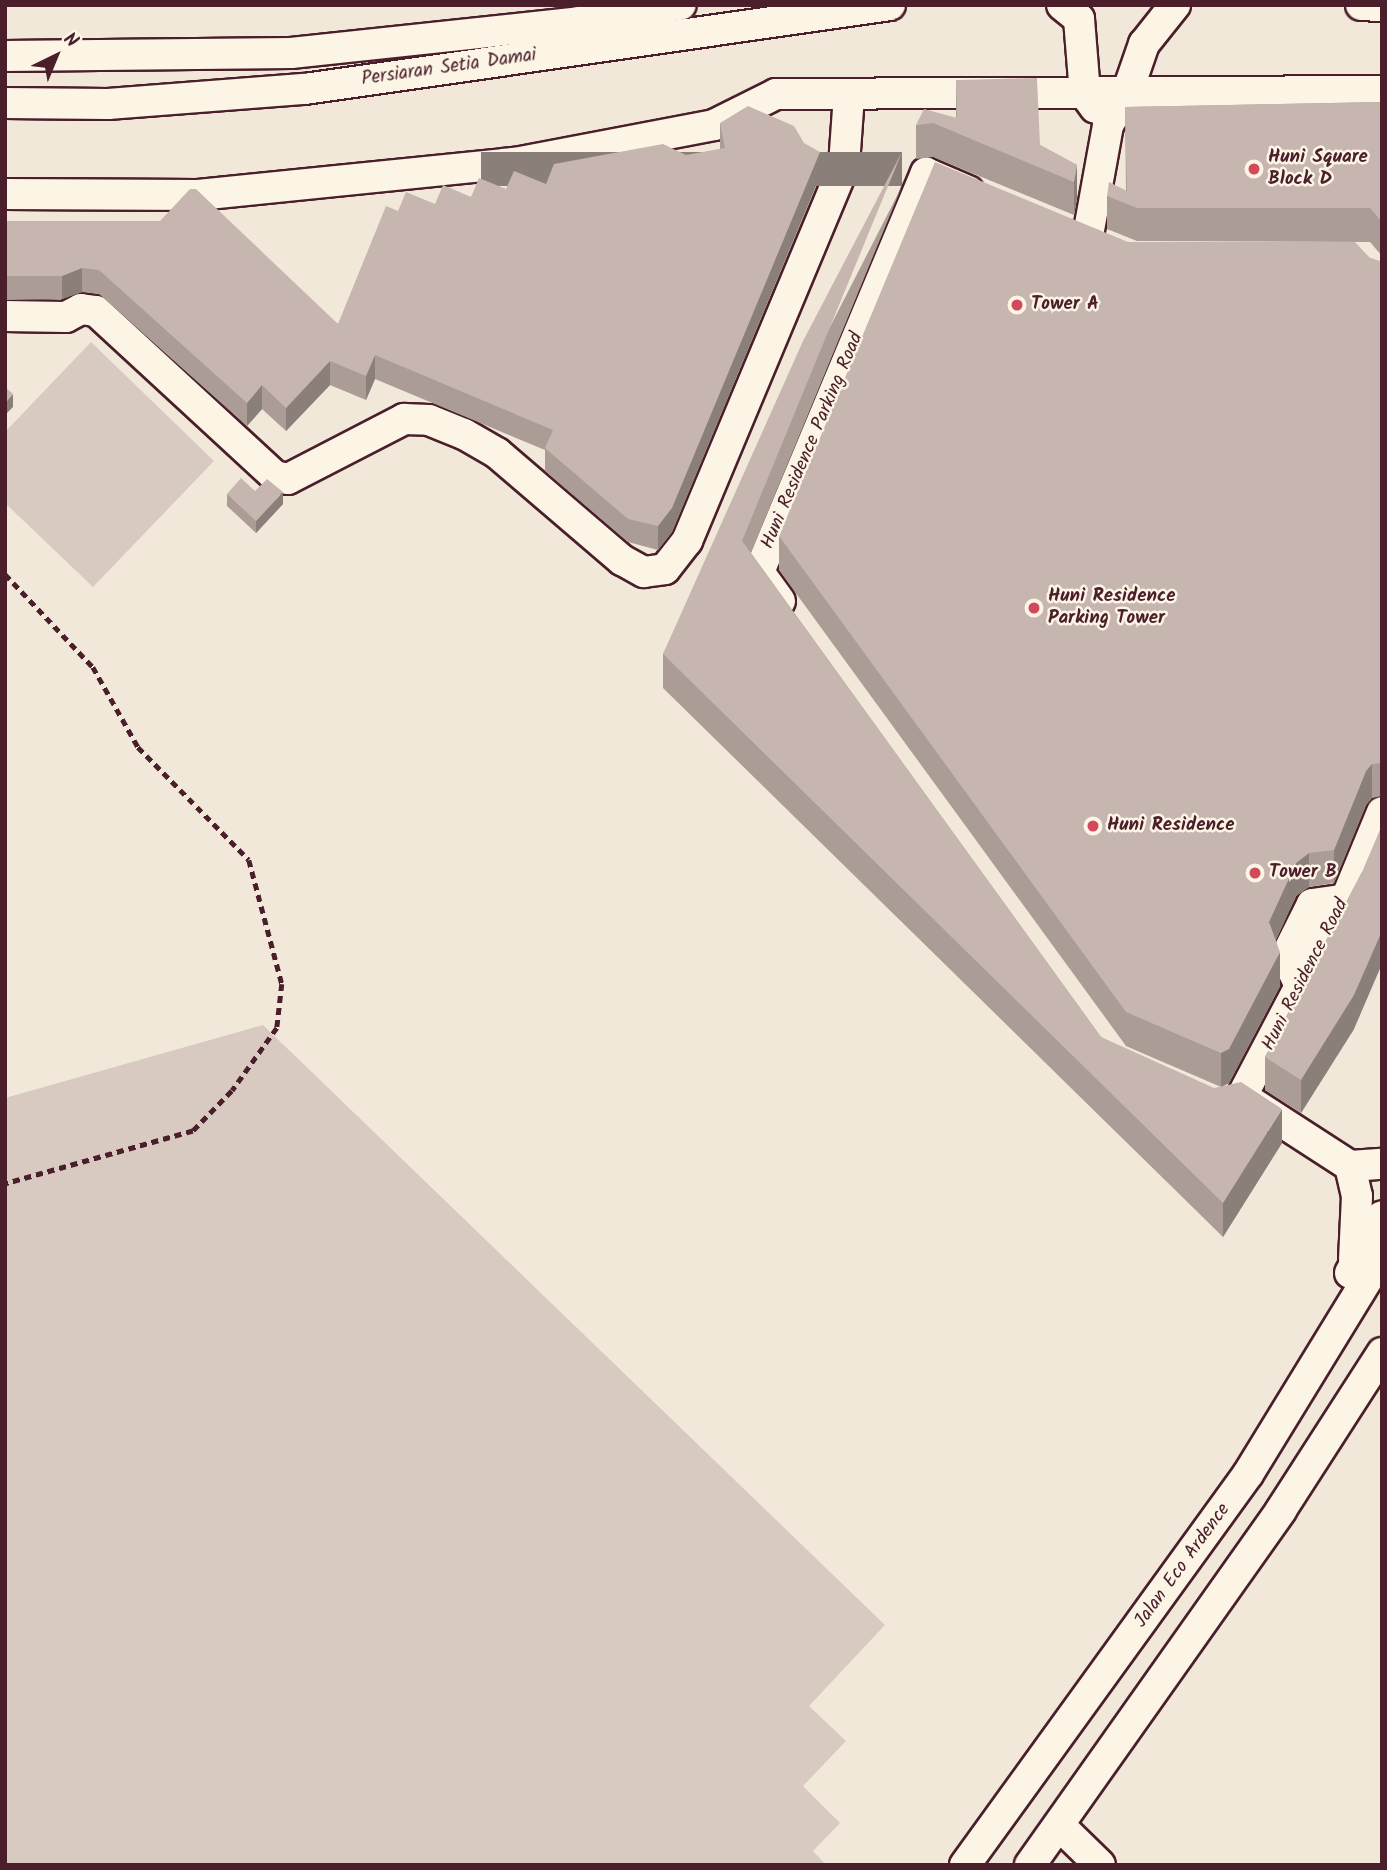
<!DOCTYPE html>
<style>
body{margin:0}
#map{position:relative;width:1387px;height:1870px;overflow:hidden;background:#f1e8da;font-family:Kalam,sans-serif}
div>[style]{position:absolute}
.green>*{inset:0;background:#d8cac0}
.path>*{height:4.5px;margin-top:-2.25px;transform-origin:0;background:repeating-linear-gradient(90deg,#4a1f2b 0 7px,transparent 0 12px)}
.roads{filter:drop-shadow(2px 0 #4a1f2b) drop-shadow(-2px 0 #4a1f2b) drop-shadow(0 2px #4a1f2b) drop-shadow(0 -2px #4a1f2b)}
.minor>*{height:30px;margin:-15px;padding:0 15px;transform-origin:15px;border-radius:15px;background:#fcf5e5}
.wall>*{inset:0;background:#ab9d96}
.shaded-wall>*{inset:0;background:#8b7f7a;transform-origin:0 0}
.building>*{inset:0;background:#c7b6af}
.dots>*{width:19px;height:19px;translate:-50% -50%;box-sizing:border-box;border:4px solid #fcf5e5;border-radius:50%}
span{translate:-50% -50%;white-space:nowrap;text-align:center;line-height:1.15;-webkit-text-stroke:5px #fcf5e5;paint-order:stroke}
.street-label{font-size:19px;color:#4a1f2b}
.poi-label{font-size:19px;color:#4a1f2b;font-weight:700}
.left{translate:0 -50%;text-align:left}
.frame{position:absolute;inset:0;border:7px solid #4a1f2b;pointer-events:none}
.north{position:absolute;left:21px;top:21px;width:70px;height:70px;-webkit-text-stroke:5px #fcf5e5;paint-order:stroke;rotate:43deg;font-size:19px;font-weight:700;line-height:28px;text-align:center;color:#4a1f2b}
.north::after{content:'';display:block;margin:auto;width:24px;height:32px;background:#4a1f2b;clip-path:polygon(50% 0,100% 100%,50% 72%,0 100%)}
</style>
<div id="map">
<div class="green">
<div style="clip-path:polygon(91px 342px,214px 461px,93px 587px,5px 503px,5px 432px)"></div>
<div style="clip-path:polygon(263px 1025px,885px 1625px,809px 1706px,846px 1741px,803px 1786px,840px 1823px,813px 1851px,826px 1865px,5px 1865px,5px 1098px)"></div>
</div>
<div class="path">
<div style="left:5px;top:574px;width:128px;rotate:46.6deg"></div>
<div style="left:93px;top:667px;width:92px;rotate:60.6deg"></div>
<div style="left:138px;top:747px;width:158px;rotate:45.5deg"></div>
<div style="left:249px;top:860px;width:128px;rotate:75.1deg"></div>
<div style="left:282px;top:984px;width:44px;rotate:96.5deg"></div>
<div style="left:277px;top:1028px;width:77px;rotate:125.5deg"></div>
<div style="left:232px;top:1091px;width:56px;rotate:134.3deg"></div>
<div style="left:193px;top:1131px;width:195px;rotate:164.3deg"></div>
</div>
<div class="roads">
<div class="minor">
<div style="left:1062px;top:5px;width:22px;rotate:39deg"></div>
<div style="left:1079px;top:19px;width:75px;rotate:85.4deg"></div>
<div style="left:1085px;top:94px;width:17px;rotate:54deg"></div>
<div style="left:1361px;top:5px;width:21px;rotate:3deg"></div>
<div style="left:5px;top:56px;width:286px;rotate:-0.6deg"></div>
<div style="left:291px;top:53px;width:290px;rotate:-6.1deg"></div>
<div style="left:579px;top:22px;width:103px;rotate:-9.5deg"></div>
<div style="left:5px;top:103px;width:103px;rotate:0.6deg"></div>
<div style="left:108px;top:104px;width:198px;rotate:-4.4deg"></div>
<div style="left:305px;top:89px;width:591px;rotate:-8.17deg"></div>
<div style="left:5px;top:194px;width:193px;rotate:0.3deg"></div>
<div style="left:198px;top:195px;width:319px;rotate:-5.8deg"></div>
<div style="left:515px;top:163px;width:203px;rotate:-10.8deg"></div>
<div style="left:714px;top:125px;width:69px;rotate:-26.6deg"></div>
<div style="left:776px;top:94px;width:606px;rotate:-0.28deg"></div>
<div style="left:1087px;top:241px;width:118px;rotate:-79.7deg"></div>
<div style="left:1108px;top:125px;width:37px;rotate:-59deg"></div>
<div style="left:1127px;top:93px;width:52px;rotate:-70.9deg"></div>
<div style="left:1144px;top:44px;width:50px;rotate:-51.5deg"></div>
<div style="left:5px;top:316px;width:61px;rotate:0.9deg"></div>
<div style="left:66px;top:317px;width:17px;rotate:-28deg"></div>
<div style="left:81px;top:309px;width:15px;rotate:8deg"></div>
<div style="left:96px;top:311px;width:243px;rotate:42.7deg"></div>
<div style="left:275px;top:476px;width:13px;rotate:13deg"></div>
<div style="left:288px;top:479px;width:131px;rotate:-27.3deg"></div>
<div style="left:404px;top:419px;width:25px;rotate:2deg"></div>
<div style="left:429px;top:420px;width:38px;rotate:22deg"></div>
<div style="left:464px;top:434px;width:38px;rotate:30deg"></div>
<div style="left:497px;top:453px;width:165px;rotate:40.6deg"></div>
<div style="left:622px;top:560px;width:25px;rotate:29deg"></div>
<div style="left:644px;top:572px;width:21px;rotate:-8deg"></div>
<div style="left:665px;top:569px;width:36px;rotate:-52deg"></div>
<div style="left:687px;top:541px;width:407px;rotate:-67.3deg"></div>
<div style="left:844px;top:165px;width:69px;rotate:-85.9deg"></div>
<div style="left:780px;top:601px;width:36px;rotate:-126deg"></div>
<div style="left:759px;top:572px;width:433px;rotate:-67.3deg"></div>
<div style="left:926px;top:173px;width:46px;rotate:23.2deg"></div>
<div style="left:1300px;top:986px;width:33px;rotate:-115deg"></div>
<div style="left:1286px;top:956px;width:58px;rotate:-63.4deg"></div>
<div style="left:1312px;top:904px;width:34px;rotate:-8deg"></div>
<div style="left:1242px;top:1096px;width:223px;rotate:-62.2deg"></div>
<div style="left:1346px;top:899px;width:94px;rotate:-67.5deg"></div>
<div style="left:1248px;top:1100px;width:121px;rotate:32.9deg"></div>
<div style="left:1350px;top:1166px;width:32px;rotate:-4deg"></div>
<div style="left:1350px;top:1166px;width:31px;rotate:77deg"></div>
<div style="left:1357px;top:1196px;width:63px;rotate:92.7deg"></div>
<div style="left:1350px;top:1273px;width:65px;rotate:-60.7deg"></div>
<div style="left:1059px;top:1825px;width:57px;rotate:44.3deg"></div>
<div style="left:965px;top:1865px;width:483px;rotate:-54.1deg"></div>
<div style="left:1248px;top:1474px;width:257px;rotate:-58.5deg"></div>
<div style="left:1030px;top:1865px;width:435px;rotate:-54.7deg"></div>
<div style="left:1281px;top:1510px;width:187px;rotate:-57.2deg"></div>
</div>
</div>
<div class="wall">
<div style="clip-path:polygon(956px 80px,1040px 145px,1077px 165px,1077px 198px,1074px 215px,933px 157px,916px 159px,916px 125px,956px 118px)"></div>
<div style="clip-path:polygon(1382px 102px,1382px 256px,1370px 242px,1137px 241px,1107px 229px,1107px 196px,1126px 191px,1125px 107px)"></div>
<div style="clip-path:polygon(720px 123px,820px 176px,672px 532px,658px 550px,628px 542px,545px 471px,545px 450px,375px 379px,366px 400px,330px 385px,286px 431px,262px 409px,247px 426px,99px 294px,82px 292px,62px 299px,5px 300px,5px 221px,338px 324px,398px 211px,471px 197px,506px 189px,546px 184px,720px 149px)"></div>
<div style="clip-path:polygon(902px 186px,751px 553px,1101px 1037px,1282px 1143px,1223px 1237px,663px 688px,663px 654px)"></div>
<div style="clip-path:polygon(1128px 242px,1370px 258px,1382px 262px,1382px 796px,1372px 798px,1366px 805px,1334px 883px,1309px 887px,1296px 896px,1276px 940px,1280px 986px,1229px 1083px,1221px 1087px,1126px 1046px,779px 570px,779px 536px)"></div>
<div style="clip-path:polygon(255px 491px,283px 504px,256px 533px,227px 506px,227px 494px)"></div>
<div style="clip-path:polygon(1362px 872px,1354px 1029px,1301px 1113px,1265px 1090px,1265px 1057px)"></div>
</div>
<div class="shaded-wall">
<div style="clip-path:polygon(820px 152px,820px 176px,672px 532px,658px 550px,658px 526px)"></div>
<div style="left:902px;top:152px;width:34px;height:421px;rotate:90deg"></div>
<div style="clip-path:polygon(1077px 165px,1077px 198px,1074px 215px,1074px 182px)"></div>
<div style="clip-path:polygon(82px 268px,82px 292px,62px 299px,62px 276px)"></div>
<div style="clip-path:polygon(375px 355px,375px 379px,366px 400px,366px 376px)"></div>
<div style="clip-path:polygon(330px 361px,330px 385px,286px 431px,286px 408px)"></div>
<div style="clip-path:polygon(262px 385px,262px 409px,247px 426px,247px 403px)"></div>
<div style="clip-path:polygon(13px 394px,13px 407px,5px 415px,5px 403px)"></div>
<div style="clip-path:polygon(283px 492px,283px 504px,256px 533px,256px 521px)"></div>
<div style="clip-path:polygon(1372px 764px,1372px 798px,1366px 805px,1334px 883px,1334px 850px,1366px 771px)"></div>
<div style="clip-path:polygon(1309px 853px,1309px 887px,1296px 896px,1269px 955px,1269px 922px,1296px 863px)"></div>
<div style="clip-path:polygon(1382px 931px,1382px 964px,1354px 1029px,1301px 1113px,1301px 1080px)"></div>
<div style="clip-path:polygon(1280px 952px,1280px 986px,1229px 1083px,1221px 1087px,1221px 1053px)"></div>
<div style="clip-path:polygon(1282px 1109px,1282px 1143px,1223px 1237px,1223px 1203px)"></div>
</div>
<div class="building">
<div style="clip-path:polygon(1037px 78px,1040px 145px,1077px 165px,1074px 182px,933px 123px,916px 125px,924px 109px,957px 118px,956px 80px)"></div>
<div style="clip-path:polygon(1382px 102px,1382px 222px,1370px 208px,1137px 208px,1107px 196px,1109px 182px,1127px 191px,1125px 107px)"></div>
<div style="clip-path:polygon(748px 106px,794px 126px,804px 143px,820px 152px,672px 508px,658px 526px,628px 519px,545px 448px,553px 430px,375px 355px,366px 376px,330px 361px,286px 408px,262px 385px,247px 403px,99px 270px,82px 268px,62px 276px,5px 276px,5px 221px,160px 221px,190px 189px,196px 189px,338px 324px,386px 206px,398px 211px,406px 192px,435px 204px,443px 185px,471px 197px,479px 178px,506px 189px,514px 171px,546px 184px,554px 164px,663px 144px,686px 155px,725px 148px,720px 123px)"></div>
<div style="clip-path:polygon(902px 152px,742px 541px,1101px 1037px,1214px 1088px,1241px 1082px,1282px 1109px,1223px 1203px,663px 654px,803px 341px)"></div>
<div style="clip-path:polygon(935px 162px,1128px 242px,1355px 242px,1370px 258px,1382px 262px,1382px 763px,1372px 764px,1366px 771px,1334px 850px,1309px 853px,1296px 863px,1269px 922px,1280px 952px,1229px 1049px,1221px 1053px,1126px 1012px,779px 536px)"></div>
<div style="clip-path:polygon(5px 387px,13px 394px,5px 403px)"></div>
<div style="clip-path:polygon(241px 478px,255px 491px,267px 479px,283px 492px,256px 521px,227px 494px)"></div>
<div style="clip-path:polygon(1382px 825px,1382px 931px,1354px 995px,1301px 1080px,1265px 1057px,1362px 872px)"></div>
</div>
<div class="dots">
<div style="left:1254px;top:169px;background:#d1495b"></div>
<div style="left:1017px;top:305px;background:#d1495b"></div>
<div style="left:1034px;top:608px;background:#d1495b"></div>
<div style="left:1093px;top:826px;background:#d1495b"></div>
<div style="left:1255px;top:873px;background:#d1495b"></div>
</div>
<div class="street-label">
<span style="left:449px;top:68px;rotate:-8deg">Persiaran Setia Damai</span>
<span style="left:813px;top:441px;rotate:-67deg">Huni Residence Parking Road</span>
<span style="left:1306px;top:975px;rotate:-63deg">Huni Residence Road</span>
<span style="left:1183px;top:1566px;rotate:-54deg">Jalan Eco Ardence</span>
</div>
<div class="poi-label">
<span class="left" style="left:1268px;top:169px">Huni Square<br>Block D</span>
<span class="left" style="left:1031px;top:305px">Tower A</span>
<span class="left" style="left:1048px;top:608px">Huni Residence<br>Parking Tower</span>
<span class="left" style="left:1107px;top:826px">Huni Residence</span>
<span class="left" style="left:1269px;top:873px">Tower B</span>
</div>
<div class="frame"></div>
<div class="north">N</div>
</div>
